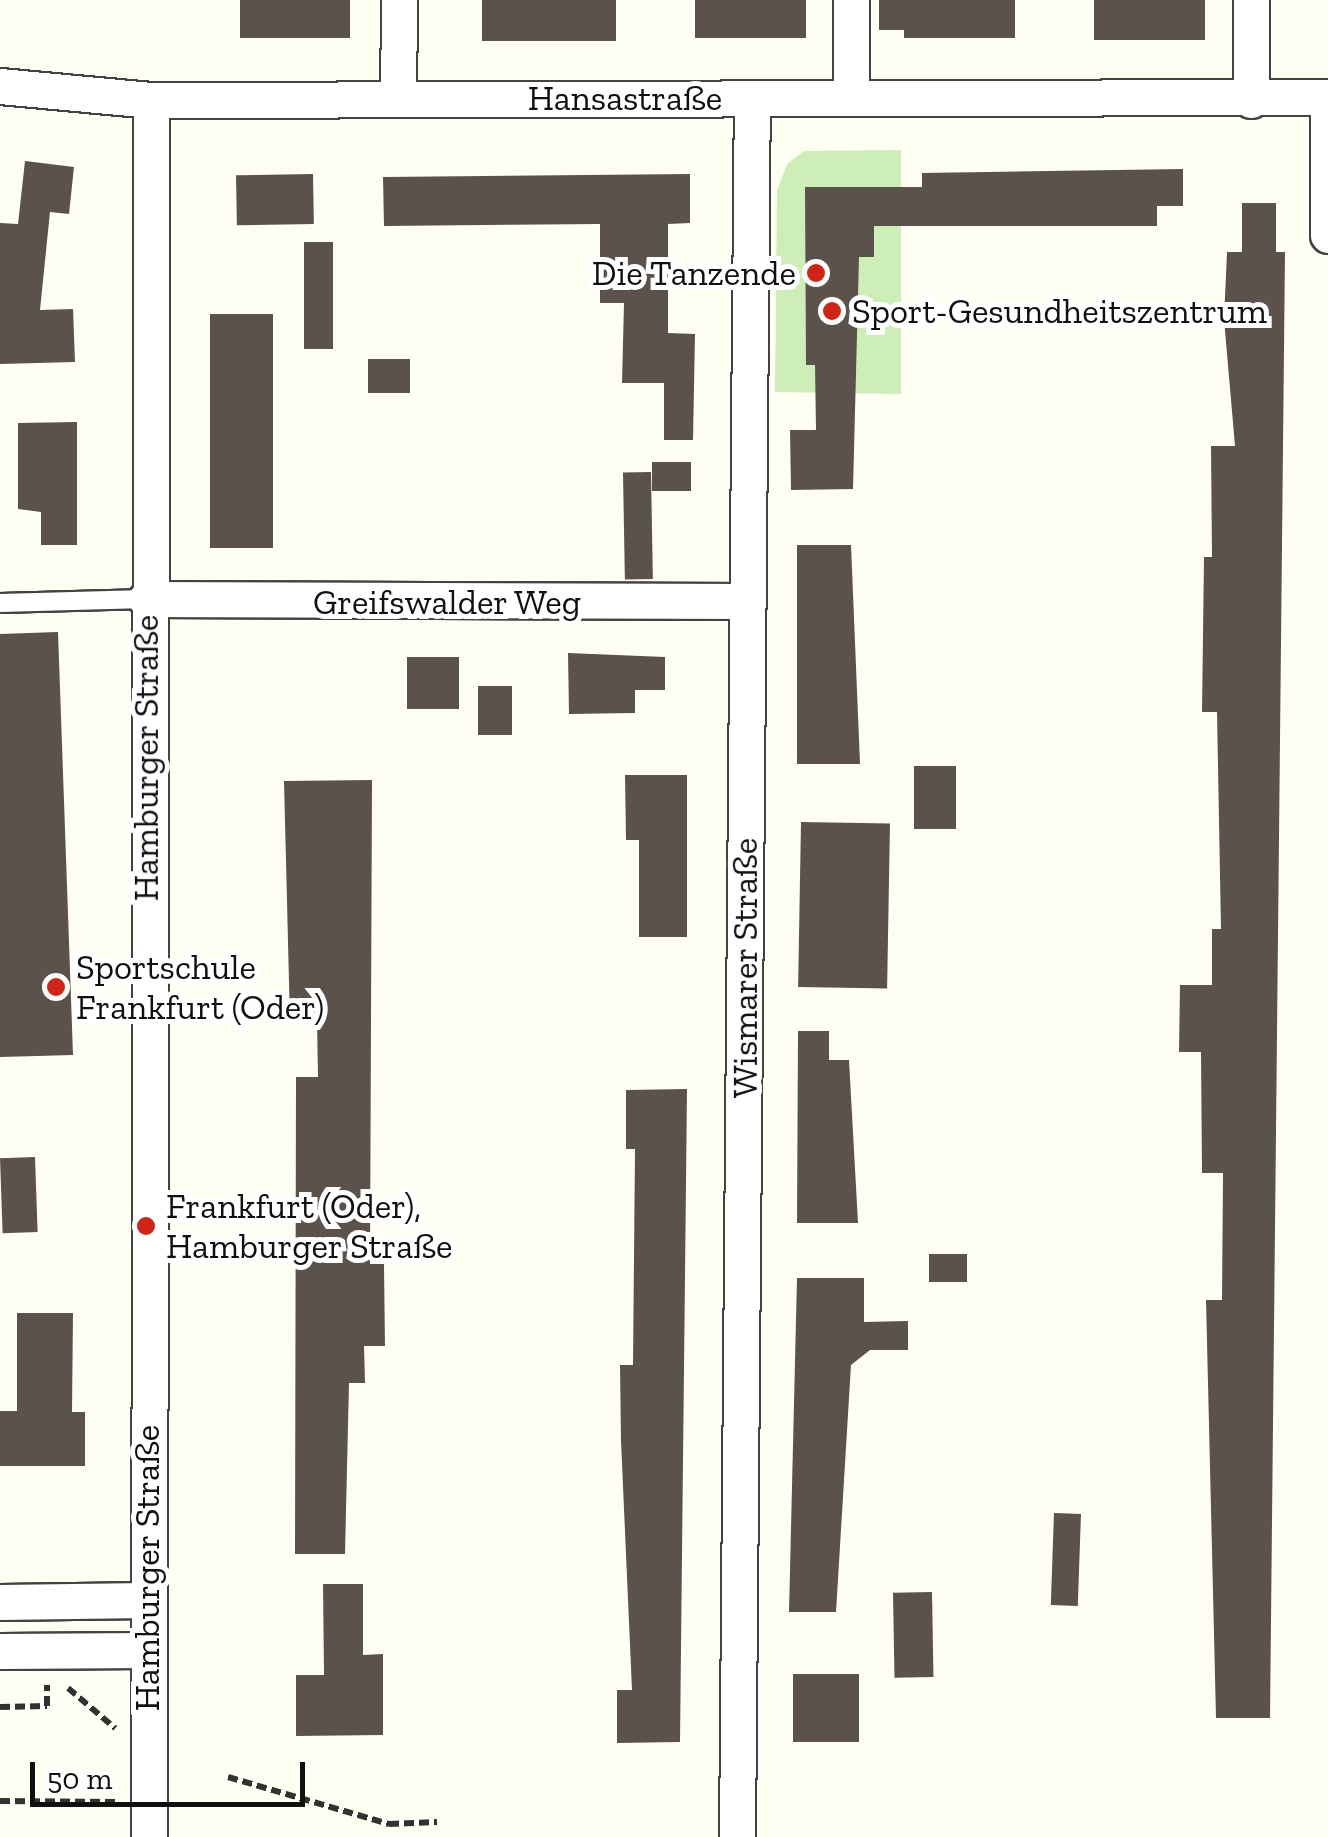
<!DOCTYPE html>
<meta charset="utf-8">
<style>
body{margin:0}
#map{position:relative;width:1328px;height:1837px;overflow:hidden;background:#fffef3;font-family:"Zilla Slab",serif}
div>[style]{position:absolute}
.green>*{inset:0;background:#cdefb7}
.building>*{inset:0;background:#5a524b;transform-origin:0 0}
.path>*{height:6px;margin-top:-3px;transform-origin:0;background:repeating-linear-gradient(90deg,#323232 0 10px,transparent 0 15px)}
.roads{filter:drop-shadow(2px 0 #434343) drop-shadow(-2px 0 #434343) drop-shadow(0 2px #434343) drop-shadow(0 -2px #434343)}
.service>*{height:18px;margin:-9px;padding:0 9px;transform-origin:9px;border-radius:9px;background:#fff}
.minor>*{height:35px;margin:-17.5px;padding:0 17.5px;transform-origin:17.5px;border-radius:17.5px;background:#fff}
.dots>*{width:28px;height:28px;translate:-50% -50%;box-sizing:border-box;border:5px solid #fff;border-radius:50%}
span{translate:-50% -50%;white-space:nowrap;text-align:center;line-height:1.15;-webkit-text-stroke:10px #fff;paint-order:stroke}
.street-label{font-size:35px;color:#101010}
.poi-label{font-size:35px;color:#101010}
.right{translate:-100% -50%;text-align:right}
.left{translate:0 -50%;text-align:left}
.scale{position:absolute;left:30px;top:1762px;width:275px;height:45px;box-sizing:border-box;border:5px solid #101010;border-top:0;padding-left:12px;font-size:30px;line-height:35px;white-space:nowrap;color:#101010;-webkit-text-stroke:8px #fff;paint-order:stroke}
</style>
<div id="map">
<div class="green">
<div style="clip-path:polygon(901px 150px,901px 394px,775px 392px,777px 191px,787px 164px,804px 151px)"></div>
</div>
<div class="building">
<div style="left:240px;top:0;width:110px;height:38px"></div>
<div style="left:482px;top:0;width:134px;height:41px"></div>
<div style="left:695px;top:0;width:111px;height:38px"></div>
<div style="clip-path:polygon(879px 0,1015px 0,1015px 38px,904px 38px,904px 30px,879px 30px)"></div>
<div style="left:1094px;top:0;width:111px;height:40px"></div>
<div style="clip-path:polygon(25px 161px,74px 167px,69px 214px,50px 212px,40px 310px,73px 309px,75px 362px,0 364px,0 223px,18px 224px)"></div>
<div style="clip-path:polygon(1183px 169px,1183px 206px,1157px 206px,1157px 226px,874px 226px,874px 257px,859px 257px,853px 489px,791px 490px,790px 430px,816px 430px,815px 365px,806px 365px,805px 187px,922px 187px,922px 173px)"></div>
<div style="left:313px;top:174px;width:50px;height:77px;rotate:89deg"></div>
<div style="clip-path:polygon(690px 174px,690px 223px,668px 224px,668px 333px,695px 334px,693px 440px,664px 440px,664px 383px,622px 383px,624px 303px,600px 303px,600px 224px,384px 226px,383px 177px)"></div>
<div style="clip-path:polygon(1242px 203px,1276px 203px,1276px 252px,1285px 252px,1270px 1718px,1216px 1718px,1206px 1300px,1222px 1300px,1223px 1173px,1202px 1173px,1201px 1052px,1179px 1052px,1180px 985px,1212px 985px,1212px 929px,1221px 929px,1217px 712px,1202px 712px,1204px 557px,1212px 557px,1211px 446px,1235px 446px,1224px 319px,1227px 252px,1242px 252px)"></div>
<div style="left:333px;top:242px;width:107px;height:29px;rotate:90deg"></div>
<div style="left:210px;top:314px;width:63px;height:234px"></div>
<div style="left:368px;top:359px;width:42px;height:34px"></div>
<div style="clip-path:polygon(77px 422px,77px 545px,41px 545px,41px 512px,18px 509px,18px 423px)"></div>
<div style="left:652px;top:462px;width:39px;height:29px"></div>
<div style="left:651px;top:472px;width:107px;height:28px;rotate:89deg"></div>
<div style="clip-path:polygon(797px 545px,851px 545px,860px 764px,797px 764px)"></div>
<div style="clip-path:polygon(58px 632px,73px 1055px,0 1057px,0 634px)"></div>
<div style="clip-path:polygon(568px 653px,665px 657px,665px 690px,635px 690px,635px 713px,569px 714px)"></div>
<div style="left:459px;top:657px;width:52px;height:52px;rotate:90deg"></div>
<div style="left:478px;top:686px;width:34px;height:49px"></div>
<div style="left:956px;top:766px;width:63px;height:42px;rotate:90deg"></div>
<div style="clip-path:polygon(625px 775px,687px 775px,687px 937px,639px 937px,639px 840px,626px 840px)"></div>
<div style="clip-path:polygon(372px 780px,370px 1264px,384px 1264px,385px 1346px,364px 1346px,365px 1383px,349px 1383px,345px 1554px,295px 1554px,296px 1077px,318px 1077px,317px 1021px,290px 1022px,284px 781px)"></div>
<div style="left:801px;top:822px;width:89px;height:165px;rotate:1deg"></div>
<div style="clip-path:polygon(798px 1031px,829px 1031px,829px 1060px,849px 1060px,858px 1223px,797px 1223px)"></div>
<div style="clip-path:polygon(687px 1089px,680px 1742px,617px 1743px,617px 1690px,632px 1690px,621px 1441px,620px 1365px,633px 1365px,635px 1149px,626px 1149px,626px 1090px)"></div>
<div style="left:35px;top:1157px;width:75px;height:35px;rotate:88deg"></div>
<div style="left:929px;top:1254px;width:38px;height:28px"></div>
<div style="clip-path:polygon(797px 1278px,864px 1278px,864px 1322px,908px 1321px,908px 1350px,870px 1350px,851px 1365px,836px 1612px,789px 1612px)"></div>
<div style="clip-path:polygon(17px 1313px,73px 1313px,72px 1412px,85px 1412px,85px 1466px,0 1466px,0 1411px,17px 1411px)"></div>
<div style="left:1054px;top:1513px;width:27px;height:92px;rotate:2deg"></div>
<div style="clip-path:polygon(323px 1584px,363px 1584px,363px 1655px,383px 1654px,383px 1735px,296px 1736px,296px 1675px,324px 1675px)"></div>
<div style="left:932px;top:1592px;width:85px;height:39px;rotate:89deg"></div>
<div style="left:793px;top:1674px;width:66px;height:68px"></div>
</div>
<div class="path">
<div style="left:68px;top:1688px;width:62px;rotate:40.4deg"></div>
<div style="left:0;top:1707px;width:47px;rotate:-1.2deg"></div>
<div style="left:47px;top:1706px;width:21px;rotate:-90deg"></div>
<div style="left:228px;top:1777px;width:168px;rotate:16.3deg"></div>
<div style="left:389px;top:1824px;width:48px;rotate:-2.4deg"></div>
<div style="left:0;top:1801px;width:117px;rotate:0.5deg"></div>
</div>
<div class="roads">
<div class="service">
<div style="left:0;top:603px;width:146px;rotate:-1.6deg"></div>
</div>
<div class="minor">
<div style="left:851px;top:0;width:98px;rotate:90deg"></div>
<div style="left:1251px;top:0;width:100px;rotate:90deg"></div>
<div style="left:0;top:86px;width:152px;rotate:5.3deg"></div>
<div style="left:151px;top:100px;width:1177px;rotate:-0.15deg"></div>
<div style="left:1328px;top:97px;width:138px;rotate:90deg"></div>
<div style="left:398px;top:99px;width:99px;rotate:-89.4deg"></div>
<div style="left:146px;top:599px;width:602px;rotate:0.19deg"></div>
<div style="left:0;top:1602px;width:147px;rotate:-0.8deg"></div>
<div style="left:0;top:1651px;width:146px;rotate:-0.4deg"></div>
<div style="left:149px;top:1837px;width:1737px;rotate:-89.93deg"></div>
<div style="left:737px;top:1837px;width:1739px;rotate:-89.51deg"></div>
</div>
</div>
<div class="dots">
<div style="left:816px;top:273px;background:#d02418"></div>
<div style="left:832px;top:311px;background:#d02418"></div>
<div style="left:56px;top:987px;background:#d02418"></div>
<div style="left:146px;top:1226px;background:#d02418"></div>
</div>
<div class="street-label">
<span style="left:625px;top:98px">Hansastraße</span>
<span style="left:447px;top:602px">Greifswalder Weg</span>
<span style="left:146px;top:758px;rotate:-90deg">Hamburger Straße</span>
<span style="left:745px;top:968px;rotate:-90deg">Wismarer Straße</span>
<span style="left:147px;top:1568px;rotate:-90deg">Hamburger Straße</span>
</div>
<div class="poi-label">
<span class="right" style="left:796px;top:273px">Die Tanzende</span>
<span class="left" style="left:852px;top:311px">Sport-Gesundheitszentrum</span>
<span class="left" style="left:76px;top:987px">Sportschule<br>Frankfurt (Oder)</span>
<span class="left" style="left:166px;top:1226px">Frankfurt (Oder),<br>Hamburger Straße</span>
</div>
<div class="scale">50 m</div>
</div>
